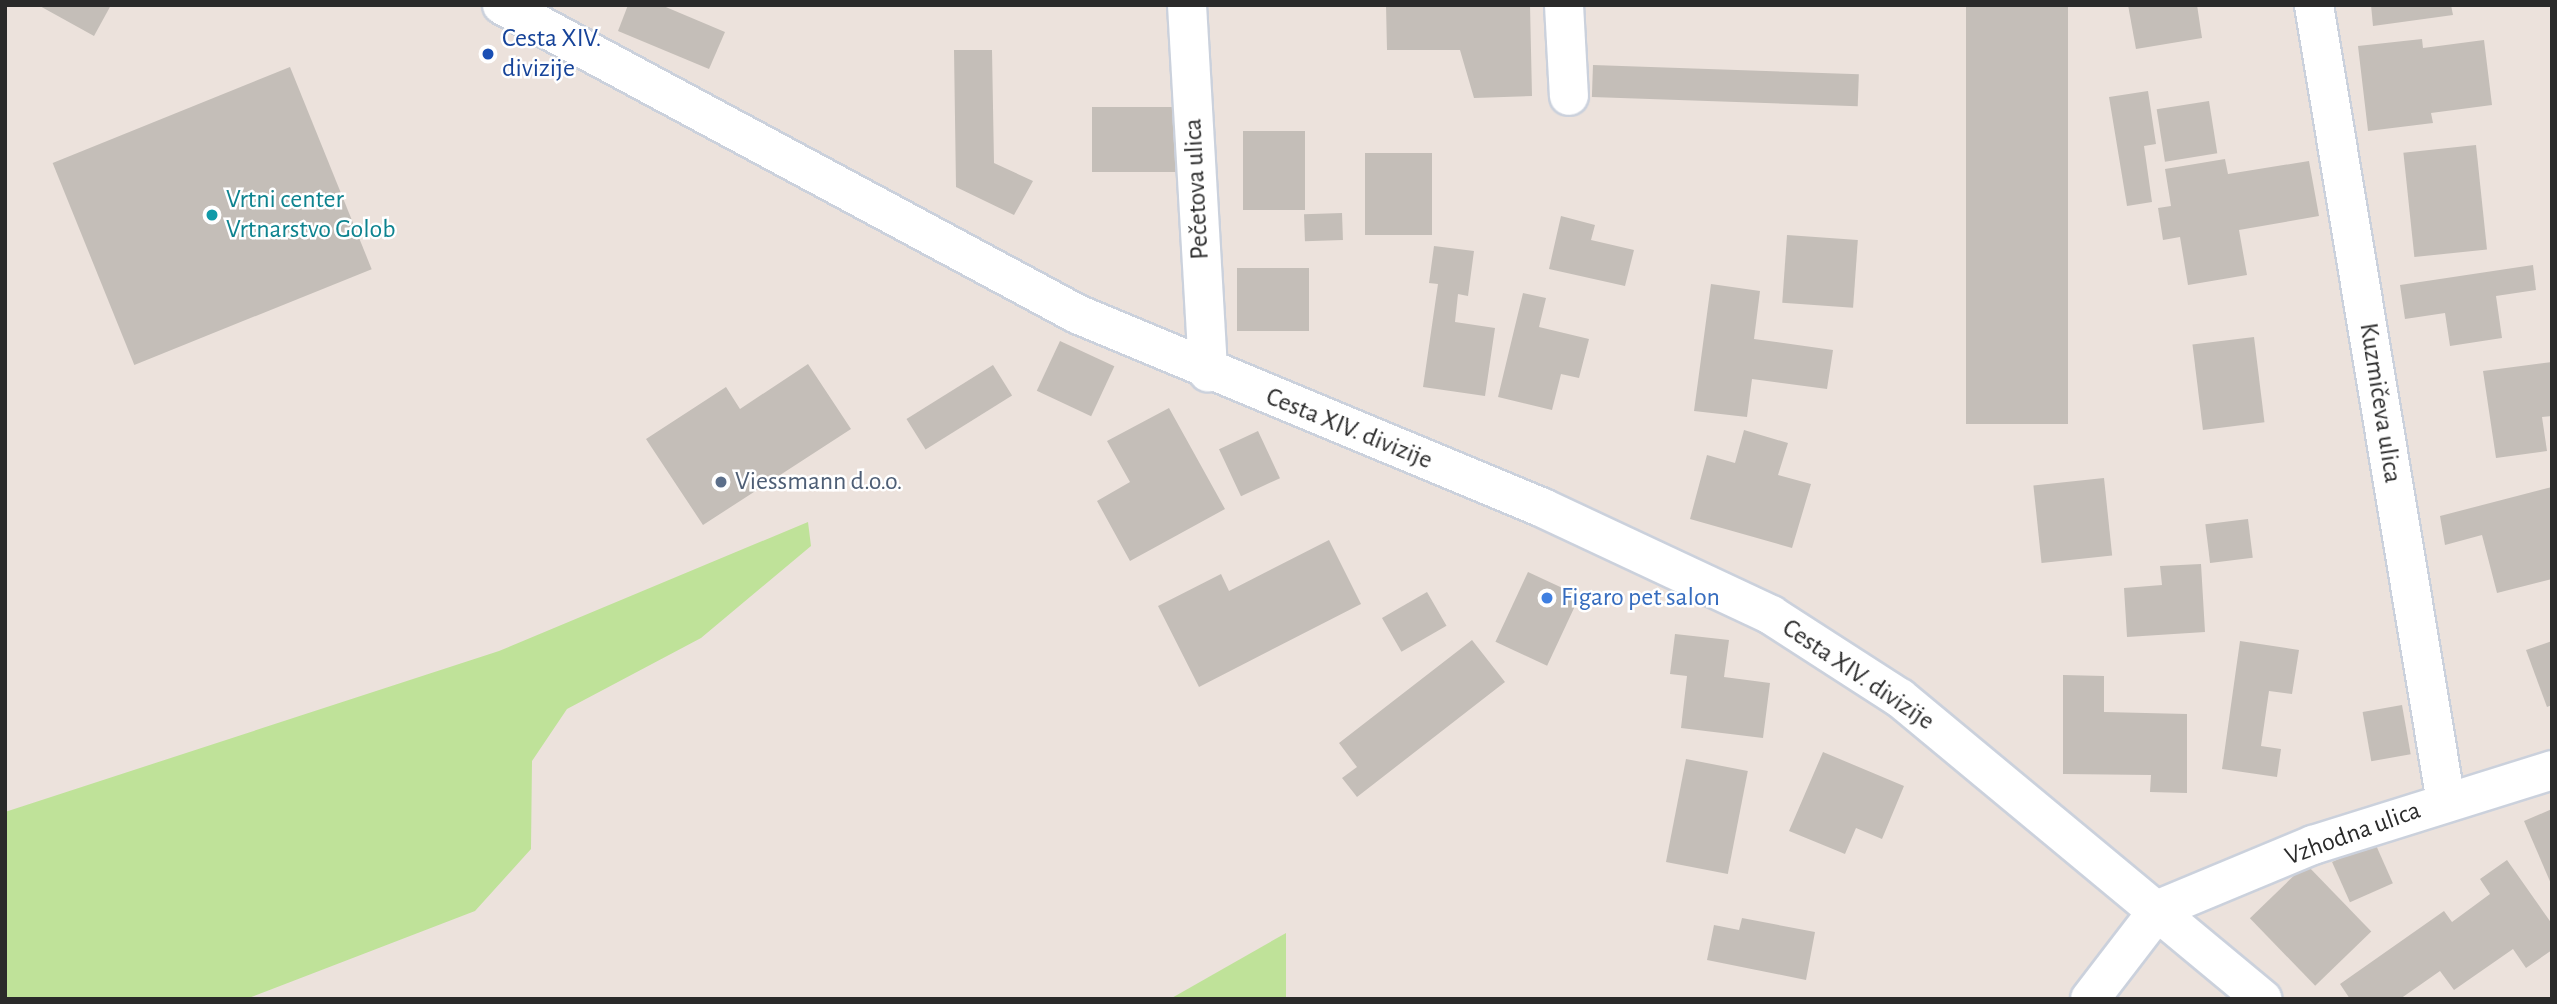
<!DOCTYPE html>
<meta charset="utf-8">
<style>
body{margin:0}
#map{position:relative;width:2557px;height:1004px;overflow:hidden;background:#ece2dc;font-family:"Alegreya Sans",sans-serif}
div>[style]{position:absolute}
.green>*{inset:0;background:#bfe299}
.building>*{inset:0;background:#c4beb8;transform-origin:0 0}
.roads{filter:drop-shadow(2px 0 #cbd1dc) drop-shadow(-2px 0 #cbd1dc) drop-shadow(0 2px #cbd1dc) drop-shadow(0 -2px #cbd1dc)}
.minor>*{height:38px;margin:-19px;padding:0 19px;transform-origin:19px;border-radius:19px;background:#fff}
.dots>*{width:19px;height:19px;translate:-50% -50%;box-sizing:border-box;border:4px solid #fff;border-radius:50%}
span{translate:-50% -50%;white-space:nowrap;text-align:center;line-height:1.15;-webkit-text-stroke:5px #fff;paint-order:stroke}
.transit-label{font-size:26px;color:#164399}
.left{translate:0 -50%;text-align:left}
.street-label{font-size:26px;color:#2a2a2a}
.culture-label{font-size:26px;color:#0d838f}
.service-label{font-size:26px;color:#4e5e75}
.shop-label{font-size:26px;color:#366cbe}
.frame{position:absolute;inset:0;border:7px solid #2a2a2a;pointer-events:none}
</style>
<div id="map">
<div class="green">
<div style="clip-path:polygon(808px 522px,811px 546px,701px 638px,567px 709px,532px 761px,531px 849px,475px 911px,246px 999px,5px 999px,5px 812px,499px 651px)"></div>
<div style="clip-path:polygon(1286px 933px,1286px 999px,1170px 999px)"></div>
</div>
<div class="building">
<div style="clip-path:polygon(38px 5px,111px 5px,94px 36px)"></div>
<div style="clip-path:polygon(628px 5px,661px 5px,725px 32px,709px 69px,618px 31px)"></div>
<div style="clip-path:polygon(1386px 5px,1530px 5px,1532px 96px,1474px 98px,1460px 50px,1387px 50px)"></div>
<div style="left:1966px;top:5px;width:102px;height:419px"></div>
<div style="clip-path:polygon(2128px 5px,2197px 5px,2202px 38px,2136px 49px)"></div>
<div style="clip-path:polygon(2371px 5px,2451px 5px,2453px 15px,2373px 26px)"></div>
<div style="clip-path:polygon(2422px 39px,2423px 48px,2484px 40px,2492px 105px,2431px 113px,2433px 123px,2368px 131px,2358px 46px)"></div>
<div style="clip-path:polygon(954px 50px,992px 50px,994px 163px,1033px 181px,1014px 215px,956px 187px)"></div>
<div style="left:1593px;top:65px;width:266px;height:32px;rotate:2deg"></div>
<div style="left:290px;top:67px;width:218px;height:256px;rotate:68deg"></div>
<div style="clip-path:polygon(2148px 91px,2156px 144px,2144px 146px,2152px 202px,2127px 206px,2109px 97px)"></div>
<div style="left:2209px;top:101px;width:53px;height:53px;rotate:81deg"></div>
<div style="left:1185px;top:107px;width:65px;height:93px;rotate:90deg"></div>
<div style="left:1243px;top:131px;width:62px;height:79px"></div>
<div style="left:2476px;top:145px;width:105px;height:73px;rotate:84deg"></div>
<div style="left:1365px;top:153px;width:67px;height:82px"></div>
<div style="clip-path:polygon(2225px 159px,2228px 174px,2309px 161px,2319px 216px,2239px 230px,2247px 275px,2188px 285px,2180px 237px,2163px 240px,2158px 208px,2171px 206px,2165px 169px)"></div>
<div style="left:1342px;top:213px;width:27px;height:38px;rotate:88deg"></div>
<div style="clip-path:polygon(1561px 216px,1595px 225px,1591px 240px,1634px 250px,1625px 286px,1549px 269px)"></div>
<div style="left:1787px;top:235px;width:71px;height:68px;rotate:4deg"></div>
<div style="clip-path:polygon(1434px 246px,1474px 251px,1468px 296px,1458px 294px,1455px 322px,1495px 328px,1485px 396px,1423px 387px,1438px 284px,1429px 283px)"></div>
<div style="clip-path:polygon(2533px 265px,2536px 290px,2496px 296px,2502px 338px,2450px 346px,2445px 313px,2405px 319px,2400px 285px)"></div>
<div style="left:1309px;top:268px;width:63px;height:72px;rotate:90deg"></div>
<div style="clip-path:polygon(1711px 284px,1760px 291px,1754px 339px,1833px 350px,1827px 389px,1752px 379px,1747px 417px,1694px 411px)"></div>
<div style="clip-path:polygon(1523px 293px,1546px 298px,1539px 327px,1589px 339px,1579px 378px,1561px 374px,1552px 410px,1498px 397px)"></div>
<div style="left:2254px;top:337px;width:86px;height:62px;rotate:83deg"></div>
<div style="left:1060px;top:341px;width:60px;height:55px;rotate:25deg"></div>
<div style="clip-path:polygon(2552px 362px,2552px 416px,2542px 417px,2547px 451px,2496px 458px,2483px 371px)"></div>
<div style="clip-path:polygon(808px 364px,851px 429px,703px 525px,646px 439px,726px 387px,740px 409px)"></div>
<div style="left:993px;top:365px;width:36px;height:102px;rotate:58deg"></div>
<div style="clip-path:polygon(1169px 408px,1225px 509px,1130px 561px,1097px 501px,1130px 482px,1107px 441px)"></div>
<div style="clip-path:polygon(1744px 430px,1788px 443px,1778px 475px,1811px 484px,1792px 548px,1690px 519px,1707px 455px,1735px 463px)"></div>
<div style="left:1258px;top:431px;width:52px;height:43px;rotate:65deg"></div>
<div style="left:2104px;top:478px;width:78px;height:71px;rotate:84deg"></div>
<div style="clip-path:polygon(2552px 487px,2552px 579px,2497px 593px,2482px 535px,2445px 545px,2440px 516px)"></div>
<div style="left:2248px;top:519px;width:39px;height:43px;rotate:83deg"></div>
<div style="clip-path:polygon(1329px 540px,1361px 604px,1199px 687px,1158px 606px,1221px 574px,1229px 591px)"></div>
<div style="clip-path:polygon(2201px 564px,2205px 632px,2127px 637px,2124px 588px,2162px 585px,2160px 566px)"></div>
<div style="left:1528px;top:572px;width:57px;height:77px;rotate:25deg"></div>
<div style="left:1427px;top:592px;width:39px;height:52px;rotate:60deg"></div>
<div style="clip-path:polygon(1675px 634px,1729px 640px,1724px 677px,1770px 683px,1763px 738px,1681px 728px,1687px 676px,1670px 674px)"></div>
<div style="clip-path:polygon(1472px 640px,1505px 682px,1357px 797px,1342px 778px,1357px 767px,1339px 743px)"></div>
<div style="clip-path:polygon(2240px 641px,2299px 650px,2292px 694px,2269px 691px,2261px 746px,2281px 749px,2277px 777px,2222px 769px)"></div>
<div style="clip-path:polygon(2552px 641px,2552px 705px,2547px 707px,2526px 650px)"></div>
<div style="clip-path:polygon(2063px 675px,2104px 676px,2104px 712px,2187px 714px,2187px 793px,2150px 792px,2151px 775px,2063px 774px)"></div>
<div style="left:2402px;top:705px;width:50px;height:40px;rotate:80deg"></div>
<div style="clip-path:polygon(1823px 752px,1904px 786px,1882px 839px,1856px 828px,1845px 854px,1789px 831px)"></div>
<div style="left:1686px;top:759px;width:63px;height:105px;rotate:11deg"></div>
<div style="clip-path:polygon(2552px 809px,2552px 886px,2524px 821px)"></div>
<div style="left:2375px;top:843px;width:44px;height:47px;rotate:66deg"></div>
<div style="clip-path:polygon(2507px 860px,2552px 924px,2552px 950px,2526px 968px,2513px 949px,2454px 990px,2440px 971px,2400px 999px,2350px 999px,2340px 984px,2444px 911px,2452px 922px,2490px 894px,2480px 879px)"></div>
<div style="left:2306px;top:864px;width:94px;height:78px;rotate:46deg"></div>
<div style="clip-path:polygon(1742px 918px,1815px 932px,1806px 980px,1707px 960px,1714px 925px,1739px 930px)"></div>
</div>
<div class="roads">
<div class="minor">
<div style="left:502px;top:5px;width:653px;rotate:28.25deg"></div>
<div style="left:1077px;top:314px;width:505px;rotate:22.6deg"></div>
<div style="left:1543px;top:508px;width:252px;rotate:25.1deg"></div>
<div style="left:1771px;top:615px;width:153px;rotate:32.8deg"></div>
<div style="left:1900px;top:698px;width:471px;rotate:39.7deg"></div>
<div style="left:1187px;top:5px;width:368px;rotate:86.7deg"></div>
<div style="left:1564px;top:5px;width:91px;rotate:86.9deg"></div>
<div style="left:2314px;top:5px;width:808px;rotate:80.6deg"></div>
<div style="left:2159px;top:909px;width:167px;rotate:-22.6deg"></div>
<div style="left:2313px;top:845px;width:250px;rotate:-17.4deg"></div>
<div style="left:2090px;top:999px;width:113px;rotate:-52.5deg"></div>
</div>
</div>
<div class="dots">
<div style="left:488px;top:54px;background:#1a4fb4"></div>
<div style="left:212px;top:215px;background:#0f9aa8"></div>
<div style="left:721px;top:482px;background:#5c6f8a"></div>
<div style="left:1547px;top:598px;background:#3f7fe0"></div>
</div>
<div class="transit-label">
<span class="left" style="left:502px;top:54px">Cesta XIV.<br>divizije</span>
</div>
<div class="street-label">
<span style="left:1197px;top:189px;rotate:-93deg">Pečetova ulica</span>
<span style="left:2380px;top:403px;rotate:81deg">Kuzmičeva ulica</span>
<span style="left:1349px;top:429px;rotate:22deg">Cesta XIV. divizije</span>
<span style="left:1858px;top:675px;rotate:34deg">Cesta XIV. divizije</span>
<span style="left:2353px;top:834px;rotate:-20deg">Vzhodna ulica</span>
</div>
<div class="culture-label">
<span class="left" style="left:226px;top:215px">Vrtni center<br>Vrtnarstvo Golob</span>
</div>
<div class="service-label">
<span class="left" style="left:735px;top:482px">Viessmann d.o.o.</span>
</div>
<div class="shop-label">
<span class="left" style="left:1561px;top:598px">Figaro pet salon</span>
</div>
<div class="frame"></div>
</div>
